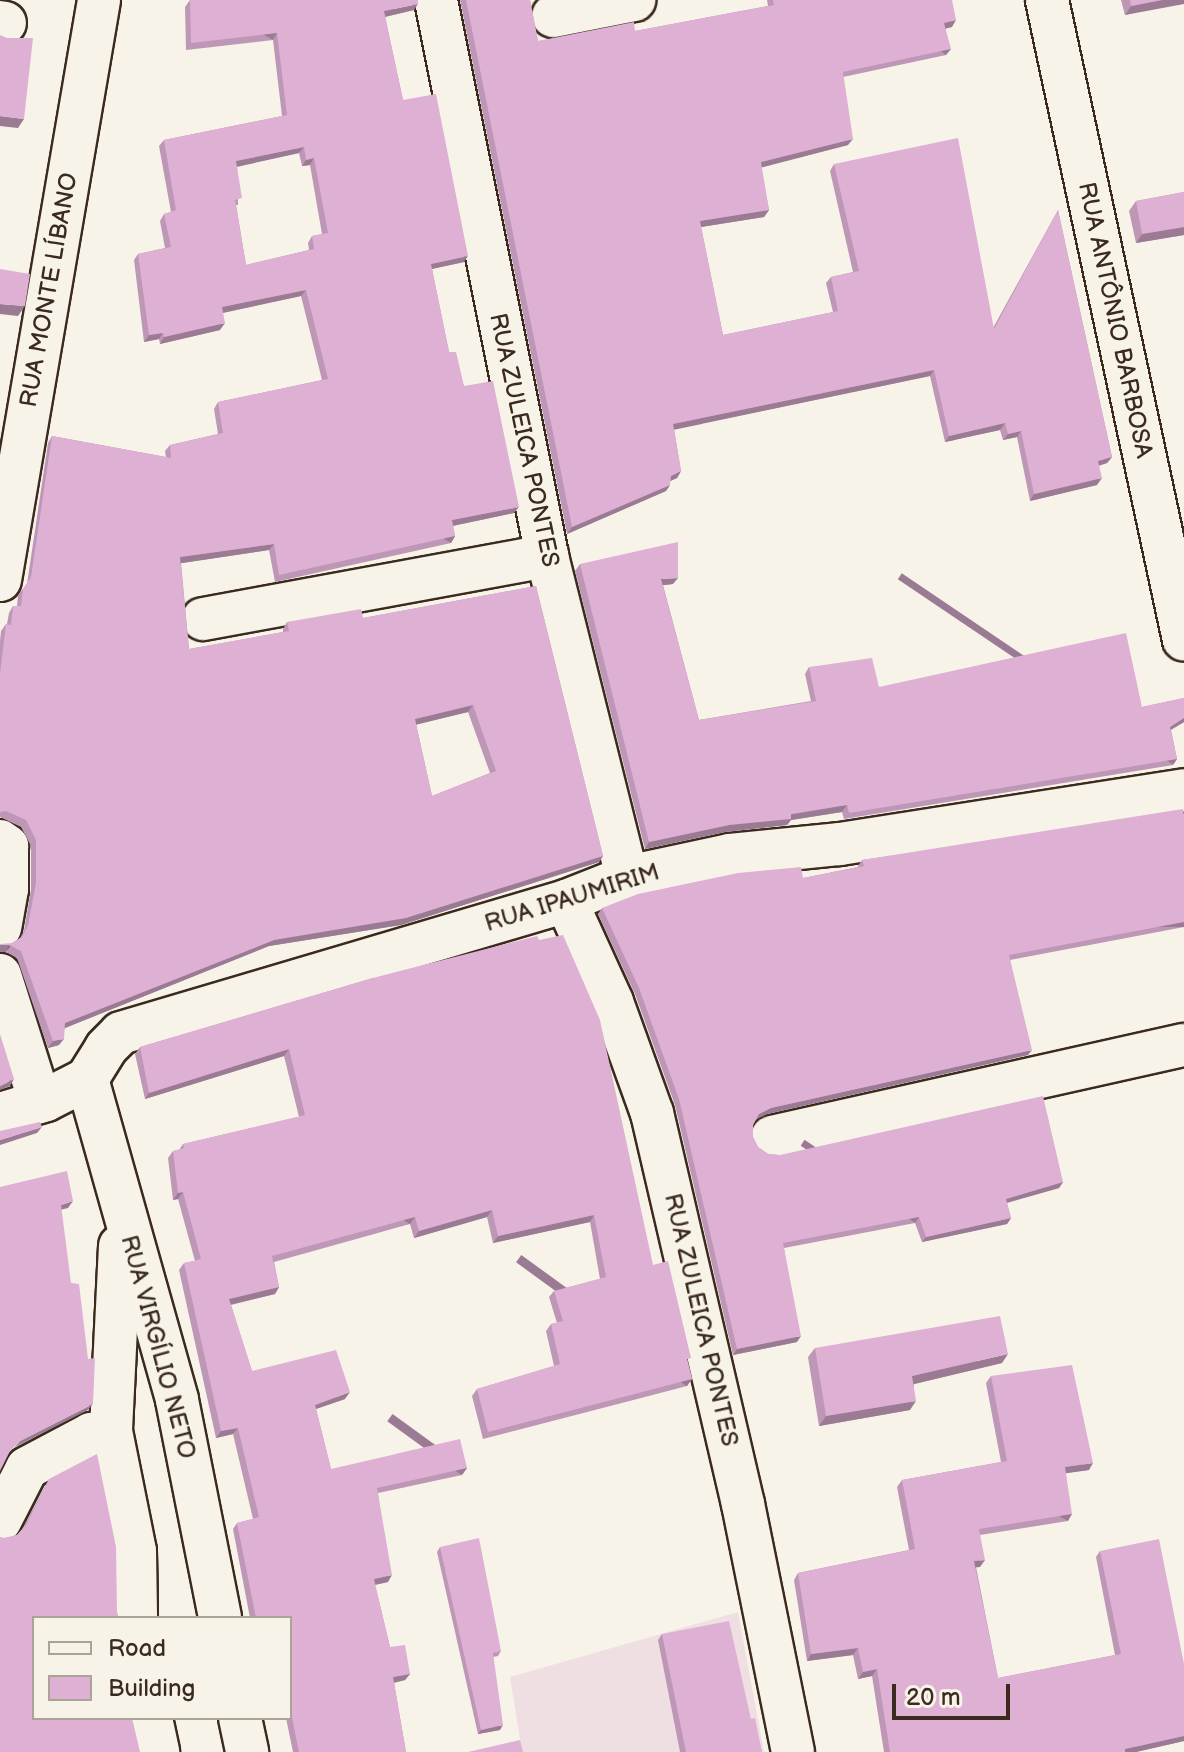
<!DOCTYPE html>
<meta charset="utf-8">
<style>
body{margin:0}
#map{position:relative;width:1184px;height:1752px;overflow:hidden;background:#f7f3e8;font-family:"Balsamiq Sans",sans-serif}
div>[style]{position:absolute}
.built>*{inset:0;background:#efdfe2}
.roads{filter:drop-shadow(2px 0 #3b2a1e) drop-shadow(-2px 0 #3b2a1e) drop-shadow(0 2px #3b2a1e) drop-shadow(0 -2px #3b2a1e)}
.minor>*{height:42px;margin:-21px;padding:0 21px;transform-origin:21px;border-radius:21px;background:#f7f3e8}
.wall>*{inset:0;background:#be97b6}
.shaded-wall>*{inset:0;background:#9b7b94;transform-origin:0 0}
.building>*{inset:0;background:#ddb0d4}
span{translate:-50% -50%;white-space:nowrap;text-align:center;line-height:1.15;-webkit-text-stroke:6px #f7f3e8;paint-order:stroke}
.street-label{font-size:24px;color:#3b2a1e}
.legend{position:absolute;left:32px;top:1616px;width:260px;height:104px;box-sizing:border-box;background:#f7f3e8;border:2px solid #aca397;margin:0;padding:10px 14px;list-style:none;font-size:24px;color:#3b2a1e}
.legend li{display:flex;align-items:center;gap:16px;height:40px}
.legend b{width:40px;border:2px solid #aca397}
.scale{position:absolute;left:892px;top:1684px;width:118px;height:36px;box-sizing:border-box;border:4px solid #3b2a1e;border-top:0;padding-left:10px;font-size:24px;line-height:28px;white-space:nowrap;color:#3b2a1e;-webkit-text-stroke:6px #f7f3e8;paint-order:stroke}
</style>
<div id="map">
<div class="built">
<div style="clip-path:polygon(738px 1612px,764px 1752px,522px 1752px,510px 1677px)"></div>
</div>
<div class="roads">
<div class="minor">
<div style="left:436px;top:0;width:567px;rotate:78.71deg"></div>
<div style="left:547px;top:556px;width:331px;rotate:76deg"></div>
<div style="left:1047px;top:0;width:654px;rotate:77.92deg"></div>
<div style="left:553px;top:16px;width:83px;rotate:-11.2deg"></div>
<div style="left:0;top:22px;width:5px;rotate:11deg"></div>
<div style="left:0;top:580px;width:588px;rotate:-80.31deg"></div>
<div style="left:203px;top:619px;width:350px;rotate:-10.4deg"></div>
<div style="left:0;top:841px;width:9px;rotate:36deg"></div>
<div style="left:7px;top:846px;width:43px;rotate:90deg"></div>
<div style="left:7px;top:889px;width:39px;rotate:100deg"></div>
<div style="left:566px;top:901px;width:111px;rotate:65.5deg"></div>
<div style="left:612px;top:1002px;width:118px;rotate:70.2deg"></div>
<div style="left:652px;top:1113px;width:401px;rotate:76.9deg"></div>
<div style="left:743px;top:1504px;width:253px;rotate:78.6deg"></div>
<div style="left:0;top:975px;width:133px;rotate:72.5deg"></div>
<div style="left:87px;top:1079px;width:333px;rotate:74.3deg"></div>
<div style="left:177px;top:1400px;width:222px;rotate:78.8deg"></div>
<div style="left:0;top:1114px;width:48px;rotate:-16.9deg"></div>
<div style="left:46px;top:1100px;width:46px;rotate:-27.1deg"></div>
<div style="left:87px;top:1079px;width:36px;rotate:-58deg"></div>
<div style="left:106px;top:1048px;width:21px;rotate:-45deg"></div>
<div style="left:121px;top:1033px;width:464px;rotate:-16.5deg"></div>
<div style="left:566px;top:901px;width:66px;rotate:-21.5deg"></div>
<div style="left:627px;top:877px;width:105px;rotate:-12.1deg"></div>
<div style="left:730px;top:855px;width:111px;rotate:-5.7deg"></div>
<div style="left:840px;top:844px;width:348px;rotate:-8.9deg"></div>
<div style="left:772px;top:1137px;width:422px;rotate:-12.6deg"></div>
<div style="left:120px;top:1246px;width:185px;rotate:92.8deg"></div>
<div style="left:111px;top:1431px;width:122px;rotate:78.7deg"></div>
<div style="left:135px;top:1551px;width:67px;rotate:89.1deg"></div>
<div style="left:0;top:1521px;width:59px;rotate:-63deg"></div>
<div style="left:27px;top:1468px;width:72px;rotate:-28deg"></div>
<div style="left:91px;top:1434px;width:20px;rotate:-9deg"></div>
<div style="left:151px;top:1718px;width:35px;rotate:78deg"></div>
<div style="left:240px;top:1718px;width:35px;rotate:78deg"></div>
</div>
</div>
<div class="wall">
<div style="clip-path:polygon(evenodd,190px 0,414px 10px,385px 17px,403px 100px,464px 262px,432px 269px,449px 352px,464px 386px,514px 513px,453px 526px,455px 536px,451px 543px,275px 582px,269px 550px,181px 563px,189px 649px,283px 632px,283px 629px,287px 622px,363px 618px,536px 586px,603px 856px,599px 862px,401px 925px,269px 946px,65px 1028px,59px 1045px,48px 1048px,17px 958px,6px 952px,12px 943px,20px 938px,24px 931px,31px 889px,31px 846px,21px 827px,0 817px,0 641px,1px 631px,6px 624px,7px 624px,9px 613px,13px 606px,17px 606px,18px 595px,27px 584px,48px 443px,52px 436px,166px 457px,165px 451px,170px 445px,218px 434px,214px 409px,218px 402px,322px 380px,301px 296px,223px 313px,220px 330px,160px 344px,159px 339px,144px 342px,134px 260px,138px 254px,165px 248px,160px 221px,164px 214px,171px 212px,159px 146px,164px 140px,282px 116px,273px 40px,186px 50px,185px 7px,190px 0,299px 153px,302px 166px,310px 165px,322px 234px,312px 236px,308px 243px,309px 250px,246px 265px,236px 205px,238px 205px,237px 166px,299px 153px,190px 0,468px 712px,490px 773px,432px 796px,416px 724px,468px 712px)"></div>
<div style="clip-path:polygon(460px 0,530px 0,538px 41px,635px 31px,768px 6px,767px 0,952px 0,952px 27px,946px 28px,946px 55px,843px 77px,848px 145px,761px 167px,769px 210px,764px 217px,701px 227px,723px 335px,833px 312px,826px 283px,831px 277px,853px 272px,830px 171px,834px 164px,993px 328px,1058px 210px,1112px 457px,1107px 463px,1099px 466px,1097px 485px,1030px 501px,1017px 437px,1003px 440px,1000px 430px,945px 442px,930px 376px,674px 429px,681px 471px,677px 478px,670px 481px,670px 485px,666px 491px,567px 534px)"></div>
<div style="clip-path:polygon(1121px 0,1184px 0,1125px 15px)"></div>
<div style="clip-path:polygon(1184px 192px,1184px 235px,1136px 243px,1129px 211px,1136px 201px)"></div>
<div style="clip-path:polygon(580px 564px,673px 584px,663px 585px,699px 720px,811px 701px,805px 674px,809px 667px,879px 687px,1142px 707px,1184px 698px,1184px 722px,1171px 730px,1177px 759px,1173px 765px,844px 819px,842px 812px,791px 820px,787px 825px,725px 832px,645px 849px,575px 571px)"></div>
<div style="clip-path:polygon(1184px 815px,1184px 927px,1010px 960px,1028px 1055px,767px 1114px,756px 1119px,753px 1125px,753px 1137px,758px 1147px,768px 1154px,1063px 1182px,1059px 1188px,1007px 1203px,1011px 1218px,1007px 1224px,922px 1242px,915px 1223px,784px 1248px,797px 1342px,733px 1355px,675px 1105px,635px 994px,598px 914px,602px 908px,803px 878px,858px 867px,858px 866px,862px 860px)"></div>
<div style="clip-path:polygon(373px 978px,653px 1265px,688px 1362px,692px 1379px,687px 1386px,483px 1439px,472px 1396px,477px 1389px,554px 1366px,546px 1331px,551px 1324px,557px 1323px,549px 1297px,554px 1291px,600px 1279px,590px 1222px,493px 1243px,487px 1217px,414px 1238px,410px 1224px,274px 1262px,279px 1287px,275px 1294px,231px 1305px,252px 1371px,345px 1399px,316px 1409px,331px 1469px,467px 1468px,462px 1475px,378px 1493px,388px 1582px,375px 1585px,390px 1647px,410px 1674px,405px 1680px,394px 1683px,406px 1752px,293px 1752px,286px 1718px,290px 1718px,290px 1618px,250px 1618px,233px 1529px,237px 1523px,253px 1519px,233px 1434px,216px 1438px,179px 1270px,184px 1263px,195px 1261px,178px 1199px,173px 1200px,168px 1158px,173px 1151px,179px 1150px,183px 1144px,299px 1117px,284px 1056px,145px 1099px,135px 1054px,140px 1047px)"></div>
<div style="clip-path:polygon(815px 1348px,1002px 1363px,914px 1384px,910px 1410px,819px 1426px,808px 1357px)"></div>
<div style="clip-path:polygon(991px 1376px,1089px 1470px,1066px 1473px,1068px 1521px,980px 1535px,980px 1567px,976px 1567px,998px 1678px,1115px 1655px,1096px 1557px,1100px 1551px,1184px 1664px,1184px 1741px,1136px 1752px,884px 1752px,872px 1676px,858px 1679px,853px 1655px,807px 1661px,794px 1580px,798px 1573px,909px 1550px,897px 1487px,902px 1480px,1001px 1462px,986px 1383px)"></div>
<div style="clip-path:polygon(49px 1479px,34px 1618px,5px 1538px,17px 1535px,23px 1528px)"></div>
<div style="clip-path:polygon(440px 1547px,501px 1651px,498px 1656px,493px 1657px,500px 1730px,478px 1734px,437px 1552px)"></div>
<div style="clip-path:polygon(662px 1634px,751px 1719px,762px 1752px,680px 1752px,658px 1640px)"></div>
</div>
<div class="shaded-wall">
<div style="clip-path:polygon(1162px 0,1184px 0,1184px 4px,1125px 15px,1131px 6px)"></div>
<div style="clip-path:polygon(418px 4px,414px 10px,380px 18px,384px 11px)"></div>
<div style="clip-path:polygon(956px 20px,952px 27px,940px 30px,944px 23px)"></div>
<div style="left:277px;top:33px;width:8px;height:87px;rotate:120deg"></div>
<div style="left:951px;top:49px;width:8px;height:110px;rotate:130deg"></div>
<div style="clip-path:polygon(0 116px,24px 119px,18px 128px,0 126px)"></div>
<div style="clip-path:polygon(853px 139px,848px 145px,756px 169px,761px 162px)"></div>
<div style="clip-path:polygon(304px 147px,299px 153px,232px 168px,236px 161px)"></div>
<div style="clip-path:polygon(314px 158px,310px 165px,302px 166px,306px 160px)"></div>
<div style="clip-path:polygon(769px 210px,764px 217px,695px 228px,700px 221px)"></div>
<div style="clip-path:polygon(1184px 227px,1184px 235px,1136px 243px,1142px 234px)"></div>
<div style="clip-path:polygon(468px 256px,464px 262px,427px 270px,431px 264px)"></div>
<div style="clip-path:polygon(306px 290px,301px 296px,217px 314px,222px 307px)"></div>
<div style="clip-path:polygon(0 304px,25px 306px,18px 316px,0 314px)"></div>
<div style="clip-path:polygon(225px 323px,220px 330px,160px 344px,164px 337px)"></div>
<div style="clip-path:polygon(163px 333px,159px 339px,144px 342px,149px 335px)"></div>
<div style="clip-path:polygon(934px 370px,930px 376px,668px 431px,673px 424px)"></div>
<div style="clip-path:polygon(1005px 423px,1000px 430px,945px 442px,949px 436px)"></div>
<div style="clip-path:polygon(1021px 431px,1017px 437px,1003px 440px,1008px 434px)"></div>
<div style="clip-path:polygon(1112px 457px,1107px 463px,1093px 467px,1098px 461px)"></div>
<div style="clip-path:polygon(681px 471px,677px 478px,666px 483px,671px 476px)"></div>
<div style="clip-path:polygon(1102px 478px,1097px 485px,1030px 501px,1034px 494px)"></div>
<div style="clip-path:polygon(670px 485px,666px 491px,567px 534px,572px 527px)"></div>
<div style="clip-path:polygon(519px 507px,514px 513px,447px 527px,452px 520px)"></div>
<div style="left:455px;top:536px;width:8px;height:180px;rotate:120deg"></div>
<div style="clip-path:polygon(274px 544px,269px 550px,176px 564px,180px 557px)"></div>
<div style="clip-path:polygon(678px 578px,673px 584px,657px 586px,661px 579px)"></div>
<div style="clip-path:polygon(473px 705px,468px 712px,411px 726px,415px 719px)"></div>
<div style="clip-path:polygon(1184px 718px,1184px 722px,1165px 733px,1170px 727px)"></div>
<div style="left:1177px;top:759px;width:7px;height:332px;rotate:124deg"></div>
<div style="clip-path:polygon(847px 805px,842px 812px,791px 820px,787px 825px,725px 832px,645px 849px,649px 842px,729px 825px)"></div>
<div style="clip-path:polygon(603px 856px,599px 862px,401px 925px,269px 946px,60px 1030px,65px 1023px,274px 940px)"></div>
<div style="left:1184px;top:922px;width:5px;height:178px;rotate:90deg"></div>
<div style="clip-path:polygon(0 945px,10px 945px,6px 952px,0 952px)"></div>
<div style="clip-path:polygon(64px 1039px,59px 1045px,48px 1048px,53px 1041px)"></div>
<div style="clip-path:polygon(289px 1049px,284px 1056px,145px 1099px,149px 1093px)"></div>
<div style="clip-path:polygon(1032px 1050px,1028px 1055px,767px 1114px,755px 1120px,759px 1114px,771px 1108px)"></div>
<div style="clip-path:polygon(14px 1079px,10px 1086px,0 1090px,0 1086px)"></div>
<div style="clip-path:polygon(42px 1127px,37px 1133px,0 1145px,0 1140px)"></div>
<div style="clip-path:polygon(1063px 1182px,1059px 1188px,1002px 1204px,1006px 1199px)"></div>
<div style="clip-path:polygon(183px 1192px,178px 1199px,173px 1200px,178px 1193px)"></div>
<div style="clip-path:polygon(73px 1201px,68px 1208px,56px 1211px,61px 1205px)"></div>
<div style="clip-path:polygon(492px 1210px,487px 1217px,414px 1238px,419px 1231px)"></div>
<div style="clip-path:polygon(594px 1215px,590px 1222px,493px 1243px,498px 1236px)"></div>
<div style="left:415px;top:1217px;width:9px;height:148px;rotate:126deg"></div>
<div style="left:919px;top:1217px;width:7px;height:138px;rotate:124deg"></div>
<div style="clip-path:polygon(1011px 1218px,1007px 1224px,922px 1242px,926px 1237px)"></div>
<div style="clip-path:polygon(279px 1287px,275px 1294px,224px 1306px,229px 1299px)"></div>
<div style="clip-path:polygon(801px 1336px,797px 1342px,733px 1355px,737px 1349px)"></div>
<div style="clip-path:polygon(1008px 1354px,1002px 1363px,906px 1386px,912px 1376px)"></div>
<div style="left:692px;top:1379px;width:9px;height:211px;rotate:126deg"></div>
<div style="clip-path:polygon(350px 1392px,345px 1399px,310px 1411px,315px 1405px)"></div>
<div style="clip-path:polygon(916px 1401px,910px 1410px,819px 1426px,826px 1416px)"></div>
<div style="clip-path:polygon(93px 1404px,88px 1410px,15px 1447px,6px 1457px,20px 1441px)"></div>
<div style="clip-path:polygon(238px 1428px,233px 1434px,216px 1438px,221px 1431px)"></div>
<div style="clip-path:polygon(1093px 1463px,1089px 1470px,1061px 1474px,1065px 1467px)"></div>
<div style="left:467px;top:1468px;width:9px;height:92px;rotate:126deg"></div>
<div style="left:1072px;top:1514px;width:8px;height:94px;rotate:120deg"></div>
<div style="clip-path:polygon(985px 1560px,980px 1567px,970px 1568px,974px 1561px)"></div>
<div style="clip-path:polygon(392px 1575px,388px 1582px,369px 1586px,374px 1579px)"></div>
<div style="clip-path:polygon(858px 1648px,853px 1655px,807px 1661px,811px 1654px)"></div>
<div style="clip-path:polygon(877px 1669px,872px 1676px,858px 1679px,863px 1672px)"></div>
<div style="clip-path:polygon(410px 1674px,405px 1680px,388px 1684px,393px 1677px)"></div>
<div style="clip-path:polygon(503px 1725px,500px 1730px,478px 1734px,481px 1730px)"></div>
<div style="clip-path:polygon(1184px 1736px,1184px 1741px,1136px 1752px,1122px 1752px,1125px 1749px)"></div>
</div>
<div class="building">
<div style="clip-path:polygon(evenodd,190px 0,418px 0,418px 4px,384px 11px,403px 100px,436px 94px,468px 256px,431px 264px,449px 352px,456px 352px,464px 386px,493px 381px,519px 507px,452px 520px,455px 536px,279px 575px,274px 544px,180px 557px,189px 649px,289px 631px,287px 622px,361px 609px,363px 618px,536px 586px,603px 856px,406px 918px,274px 940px,65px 1023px,64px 1039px,53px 1041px,21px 951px,10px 945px,0 945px,0 944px,12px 943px,22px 937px,28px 925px,36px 883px,36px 840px,26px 820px,6px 811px,0 812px,0 674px,6px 624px,11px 625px,13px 606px,21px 606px,23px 589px,31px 577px,52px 436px,171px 458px,170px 445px,223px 433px,218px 402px,328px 379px,306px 290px,222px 307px,225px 323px,164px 337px,163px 333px,149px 335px,138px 254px,171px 247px,164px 214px,176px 210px,164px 140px,287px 115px,277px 33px,191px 43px,190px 0,304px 147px,306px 160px,314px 158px,328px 233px,312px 236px,314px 249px,246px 265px,235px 200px,242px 198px,236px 161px,304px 147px,190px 0,473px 705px,496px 771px,432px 796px,415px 719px,473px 705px)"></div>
<div style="clip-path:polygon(466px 0,530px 0,538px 41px,634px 22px,635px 31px,774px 5px,773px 0,952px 0,956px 20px,944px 23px,951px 49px,843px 72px,853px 139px,761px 162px,769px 210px,700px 221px,723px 335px,838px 311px,831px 277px,859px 271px,834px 164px,958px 138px,994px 329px,1058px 210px,1112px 457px,1098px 461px,1102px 478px,1034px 494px,1021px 431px,1008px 434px,1005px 423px,949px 436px,934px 370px,673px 424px,681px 471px,671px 476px,670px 485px,572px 527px)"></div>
<div style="clip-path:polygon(1130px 0,1162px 0,1131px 6px)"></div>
<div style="clip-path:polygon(0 35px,7px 38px,33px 38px,24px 119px,0 116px)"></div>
<div style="clip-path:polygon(1184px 192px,1184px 227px,1142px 234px,1136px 201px)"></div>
<div style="clip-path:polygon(0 261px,0 269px,30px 274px,25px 306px,0 304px)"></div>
<div style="clip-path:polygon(678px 542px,678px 578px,661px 579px,699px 720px,816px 701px,809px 667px,872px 658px,879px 687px,1126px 633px,1142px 707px,1184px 698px,1184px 718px,1170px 727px,1177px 759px,849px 813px,847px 805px,791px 814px,791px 819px,729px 825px,649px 842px,580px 564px)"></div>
<div style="clip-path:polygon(1183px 809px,1184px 815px,1184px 922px,1009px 955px,1032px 1050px,771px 1108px,759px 1114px,753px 1125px,753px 1137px,758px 1147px,768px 1154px,780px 1155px,1043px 1096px,1063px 1182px,1006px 1199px,1011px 1218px,926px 1237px,919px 1217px,783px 1243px,801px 1336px,737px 1349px,679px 1099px,639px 988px,602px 908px,638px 894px,738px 873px,801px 867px,803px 878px,864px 866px,862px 860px)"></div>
<div style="clip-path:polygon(563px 935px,600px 1020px,653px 1265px,668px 1261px,691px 1358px,687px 1359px,692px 1379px,488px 1432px,477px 1389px,560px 1364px,551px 1324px,563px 1321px,554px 1291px,606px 1277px,594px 1215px,498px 1236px,492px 1210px,419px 1231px,415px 1217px,272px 1256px,279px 1287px,229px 1299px,252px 1371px,336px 1350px,350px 1392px,315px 1405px,331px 1469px,460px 1439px,467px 1468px,377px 1488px,392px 1575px,374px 1579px,390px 1647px,405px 1645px,410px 1674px,393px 1677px,406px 1752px,299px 1752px,290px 1708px,290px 1618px,256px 1618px,237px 1523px,259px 1517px,238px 1428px,221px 1431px,184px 1263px,201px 1259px,183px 1192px,178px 1193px,173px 1151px,184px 1148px,183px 1144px,305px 1115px,289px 1049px,149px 1093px,140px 1047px,373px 978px,537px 936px,539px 940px)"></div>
<div style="clip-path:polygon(0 1034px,14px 1079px,0 1086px)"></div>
<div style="clip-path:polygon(40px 1122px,42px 1127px,0 1140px,0 1131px)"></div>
<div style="clip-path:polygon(67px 1171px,73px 1201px,61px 1205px,71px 1283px,79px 1284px,88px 1359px,95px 1358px,93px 1404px,20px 1441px,10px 1451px,0 1471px,0 1187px)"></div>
<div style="clip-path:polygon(1000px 1316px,1008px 1354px,912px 1376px,916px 1401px,826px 1416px,815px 1348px)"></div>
<div style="clip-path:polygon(1072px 1365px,1093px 1463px,1065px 1467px,1072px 1514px,979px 1529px,985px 1560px,974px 1561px,998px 1678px,1121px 1654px,1100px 1551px,1159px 1539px,1184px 1664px,1184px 1736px,1125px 1749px,1125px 1752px,890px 1752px,877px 1669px,863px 1672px,858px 1648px,811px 1654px,798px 1573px,915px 1549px,902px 1480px,1007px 1461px,991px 1376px)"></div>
<div style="clip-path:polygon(97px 1454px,116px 1547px,117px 1612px,119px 1618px,34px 1618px,34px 1718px,132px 1718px,140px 1752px,0 1752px,0 1537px,5px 1538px,17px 1535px,26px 1525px,49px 1479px)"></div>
<div style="clip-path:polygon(479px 1538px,501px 1651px,493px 1653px,503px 1725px,481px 1730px,440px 1547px)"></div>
<div style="clip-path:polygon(729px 1621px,751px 1719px,755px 1718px,762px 1752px,686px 1752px,662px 1634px)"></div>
<div style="clip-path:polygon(520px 1740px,523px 1752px,468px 1752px)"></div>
</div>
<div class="street-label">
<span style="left:49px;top:290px;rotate:-80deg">RUA MONTE LÍBANO</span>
<span style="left:1115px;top:320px;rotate:78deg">RUA ANTÔNIO BARBOSA</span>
<span style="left:524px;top:440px;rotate:78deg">RUA ZULEICA PONTES</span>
<span style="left:572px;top:898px;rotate:-17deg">RUA IPAUMIRIM</span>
<span style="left:701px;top:1320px;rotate:77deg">RUA ZULEICA PONTES</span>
<span style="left:158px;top:1347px;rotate:75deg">RUA VIRGÍLIO NETO</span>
</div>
<ul class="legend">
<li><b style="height:10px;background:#f7f3e8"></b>Road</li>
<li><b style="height:22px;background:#ddb0d4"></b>Building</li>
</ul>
<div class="scale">20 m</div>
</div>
